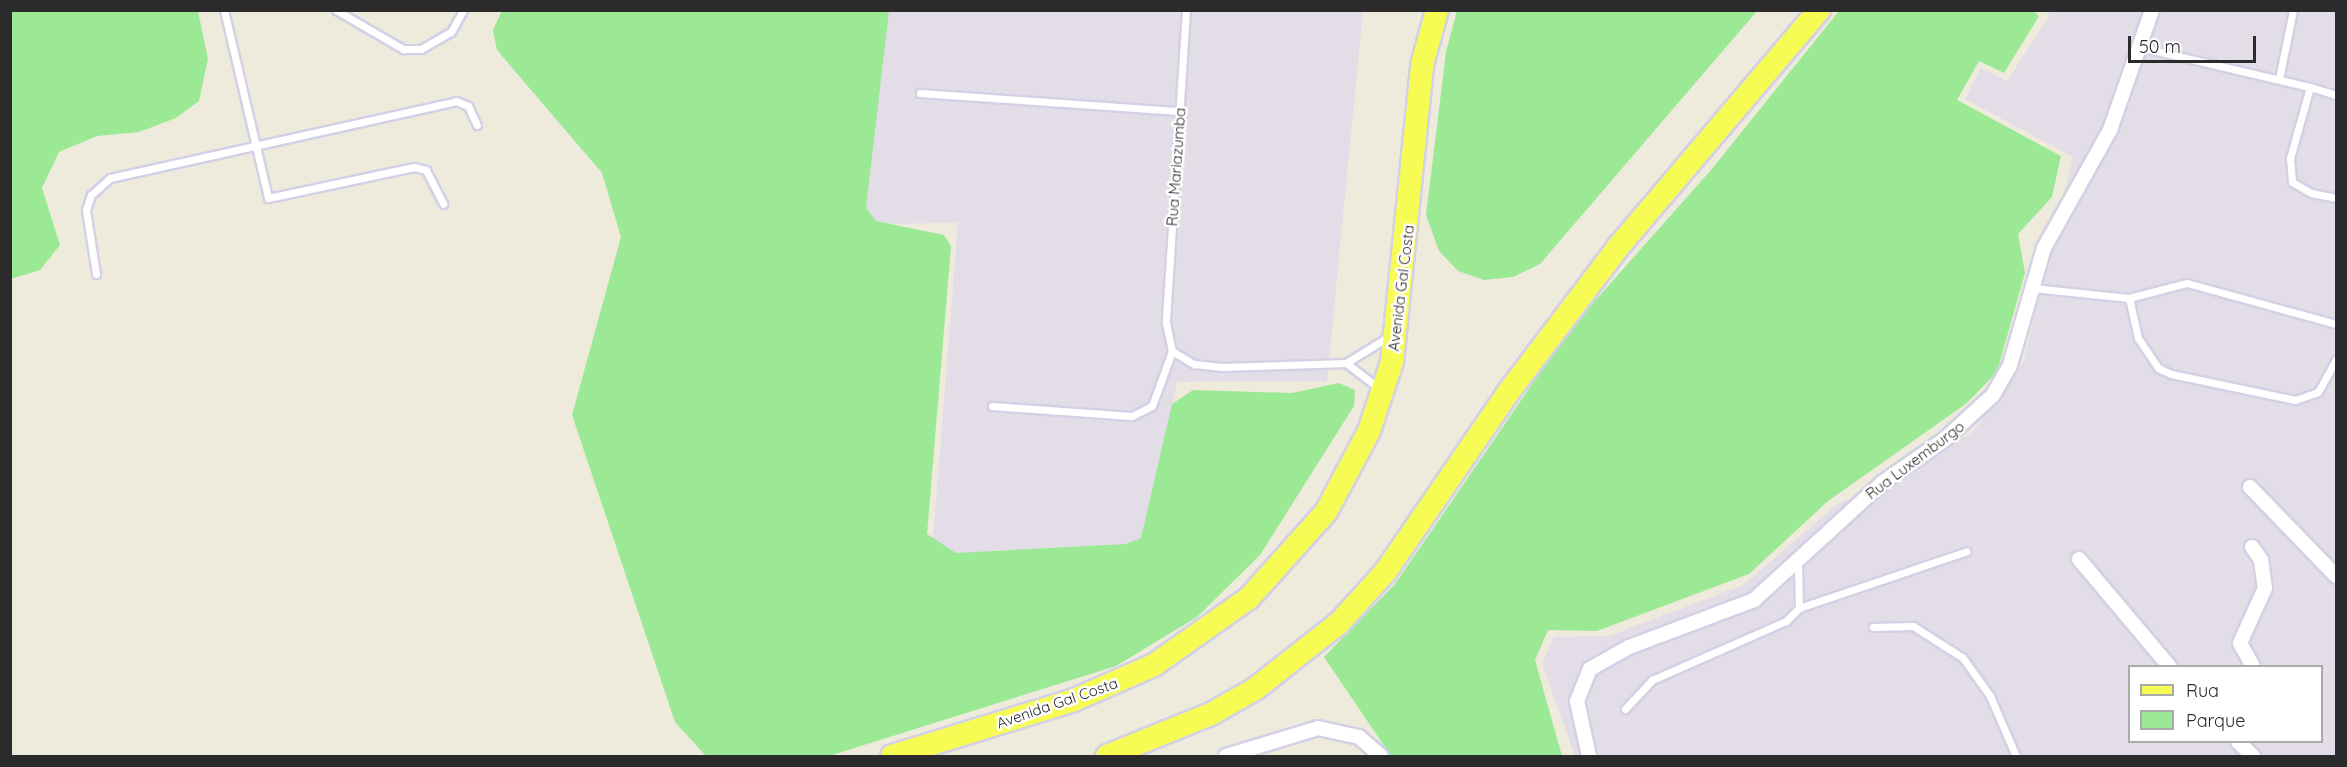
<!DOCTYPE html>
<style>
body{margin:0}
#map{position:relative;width:2347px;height:767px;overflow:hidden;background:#eeebdc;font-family:Quicksand,sans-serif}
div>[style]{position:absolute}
.industrial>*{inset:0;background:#e2dde6}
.green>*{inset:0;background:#9be994}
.roads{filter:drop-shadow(2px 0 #d3d1e5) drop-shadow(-2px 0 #d3d1e5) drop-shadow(0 2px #d3d1e5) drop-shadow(0 -2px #d3d1e5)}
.service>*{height:7px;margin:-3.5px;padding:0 3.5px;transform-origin:3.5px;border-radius:3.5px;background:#fff}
.minor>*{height:14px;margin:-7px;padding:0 7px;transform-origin:7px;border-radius:7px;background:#fff}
.primary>*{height:22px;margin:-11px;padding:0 11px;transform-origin:11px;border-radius:11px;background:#f7fc54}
span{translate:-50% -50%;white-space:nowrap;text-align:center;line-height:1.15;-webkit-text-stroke:5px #fff;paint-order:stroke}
.street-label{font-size:15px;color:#2b2b2b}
.frame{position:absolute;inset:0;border:12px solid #2b2b2b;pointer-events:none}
.legend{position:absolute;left:2128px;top:665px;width:195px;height:78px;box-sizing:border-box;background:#fff;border:2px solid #aaa;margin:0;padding:8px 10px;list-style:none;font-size:18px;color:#2b2b2b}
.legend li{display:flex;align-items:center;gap:12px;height:30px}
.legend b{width:30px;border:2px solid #aaa}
.scale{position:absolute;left:2128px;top:36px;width:128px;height:27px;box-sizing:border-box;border:3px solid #2b2b2b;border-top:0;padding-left:8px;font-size:18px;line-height:21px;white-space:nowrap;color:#2b2b2b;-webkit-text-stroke:4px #fff;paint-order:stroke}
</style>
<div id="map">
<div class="industrial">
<div style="clip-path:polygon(860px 11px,1363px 11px,1327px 381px,1177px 382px,1144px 545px,931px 564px,958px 223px,861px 224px)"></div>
<div style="clip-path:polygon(evenodd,2045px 11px,2336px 11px,2336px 756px,1575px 756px,1542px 664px,1554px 637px,1609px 636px,1743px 585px,1835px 506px,1972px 433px,2023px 363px,2073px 157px,1965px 99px,1981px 68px,2007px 81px,2050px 15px,2045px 11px,2130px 666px,2322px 666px,2322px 742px,2130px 742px,2130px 666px)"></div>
</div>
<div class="green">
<div style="clip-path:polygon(2032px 10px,2039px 16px,2004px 73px,1979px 61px,1957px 100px,2061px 156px,2052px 197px,2018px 234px,2025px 273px,1997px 372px,1967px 403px,1828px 501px,1749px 574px,1597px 631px,1548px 630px,1535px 660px,1562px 756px,1391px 756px,1324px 657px,1395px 584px,1570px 329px,1711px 170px,1839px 11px)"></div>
<div style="clip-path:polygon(10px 11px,198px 11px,208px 59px,199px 101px,176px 118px,139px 132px,97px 136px,59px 152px,42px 188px,60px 245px,40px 270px,11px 279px)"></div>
<div style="clip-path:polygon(502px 11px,889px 11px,866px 208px,876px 221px,944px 235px,951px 246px,927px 534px,956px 553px,1126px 544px,1141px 538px,1172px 404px,1193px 390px,1292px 393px,1339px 383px,1355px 390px,1354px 406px,1260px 555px,1197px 617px,1116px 666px,829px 756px,706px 756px,675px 722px,572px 415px,621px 237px,602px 173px,497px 50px,493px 30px)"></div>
<div style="clip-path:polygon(1457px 11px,1457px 10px,1757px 11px,1540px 264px,1513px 277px,1484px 280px,1458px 271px,1439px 251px,1426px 215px,1446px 52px)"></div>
</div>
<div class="roads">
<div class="service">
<div style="left:224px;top:10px;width:193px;rotate:76.8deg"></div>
<div style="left:268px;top:198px;width:149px;rotate:-12deg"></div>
<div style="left:414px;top:167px;width:12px;rotate:14deg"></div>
<div style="left:426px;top:170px;width:38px;rotate:63deg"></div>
<div style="left:336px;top:10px;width:78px;rotate:30.2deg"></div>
<div style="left:403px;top:49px;width:18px"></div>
<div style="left:421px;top:49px;width:34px;rotate:-30deg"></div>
<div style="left:451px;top:32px;width:25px;rotate:-61deg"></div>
<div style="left:1186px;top:10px;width:314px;rotate:93.7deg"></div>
<div style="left:1166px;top:323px;width:29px;rotate:78deg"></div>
<div style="left:1172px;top:351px;width:26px;rotate:31deg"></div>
<div style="left:1194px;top:364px;width:28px;rotate:6deg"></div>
<div style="left:1222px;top:367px;width:124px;rotate:-1.8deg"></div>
<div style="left:1346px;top:363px;width:49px;rotate:-31.8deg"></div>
<div style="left:2139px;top:47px;width:176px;rotate:13.2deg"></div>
<div style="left:2310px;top:87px;width:74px;rotate:105.7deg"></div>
<div style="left:2290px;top:158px;width:24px;rotate:85deg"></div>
<div style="left:2292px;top:182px;width:22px;rotate:30deg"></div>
<div style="left:2311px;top:193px;width:25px;rotate:11deg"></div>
<div style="left:2279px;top:79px;width:70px;rotate:-78.5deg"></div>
<div style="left:2310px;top:87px;width:27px;rotate:17deg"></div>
<div style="left:920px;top:93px;width:260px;rotate:4deg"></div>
<div style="left:96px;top:274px;width:65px;rotate:-98.9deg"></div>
<div style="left:86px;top:210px;width:16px;rotate:-72deg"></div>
<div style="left:91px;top:195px;width:25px;rotate:-42deg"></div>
<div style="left:110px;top:178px;width:354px;rotate:-12.5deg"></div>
<div style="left:456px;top:101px;width:13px;rotate:23deg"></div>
<div style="left:468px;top:106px;width:21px;rotate:65deg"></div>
<div style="left:2032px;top:288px;width:98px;rotate:5.9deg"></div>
<div style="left:2129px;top:298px;width:60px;rotate:-14.5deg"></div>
<div style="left:2187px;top:283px;width:155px;rotate:15.4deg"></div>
<div style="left:2129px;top:298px;width:41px;rotate:77.3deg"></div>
<div style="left:2138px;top:338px;width:36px;rotate:56deg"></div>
<div style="left:2158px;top:368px;width:14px;rotate:25deg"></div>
<div style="left:2171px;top:374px;width:127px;rotate:11.8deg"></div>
<div style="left:2295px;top:400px;width:24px;rotate:-19deg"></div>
<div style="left:2318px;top:392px;width:37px;rotate:-61deg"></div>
<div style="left:1346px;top:363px;width:43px;rotate:37.4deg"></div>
<div style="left:992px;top:406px;width:140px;rotate:4.1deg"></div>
<div style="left:1132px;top:416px;width:22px;rotate:-27deg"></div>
<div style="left:1152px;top:406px;width:59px;rotate:-70deg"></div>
<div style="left:1799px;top:608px;width:177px;rotate:-18.7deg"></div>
<div style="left:1873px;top:627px;width:40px;rotate:-1.4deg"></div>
<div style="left:1913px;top:626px;width:59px;rotate:32.6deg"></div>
<div style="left:1963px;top:658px;width:47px;rotate:54.6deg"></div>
<div style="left:1990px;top:696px;width:65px;rotate:66.6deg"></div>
<div style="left:1625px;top:709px;width:40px;rotate:-47deg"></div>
<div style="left:1652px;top:680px;width:146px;rotate:-23.8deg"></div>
<div style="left:1786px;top:621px;width:18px;rotate:-45deg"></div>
<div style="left:1799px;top:608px;width:45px;rotate:-91.3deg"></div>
</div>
<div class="minor">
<div style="left:2250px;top:487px;width:124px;rotate:46deg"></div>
<div style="left:2252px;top:547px;width:16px;rotate:55deg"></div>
<div style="left:2261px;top:560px;width:28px;rotate:82deg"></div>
<div style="left:2265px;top:588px;width:60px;rotate:114.4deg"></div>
<div style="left:2240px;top:643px;width:26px;rotate:61deg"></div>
<div style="left:2079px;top:559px;width:140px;rotate:49.9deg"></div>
<div style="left:2238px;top:742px;width:21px;rotate:43deg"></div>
<div style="left:1226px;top:756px;width:96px;rotate:-16.9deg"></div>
<div style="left:1318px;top:728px;width:42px;rotate:12.4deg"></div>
<div style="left:1359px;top:737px;width:29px;rotate:41deg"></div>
<div style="left:1589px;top:756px;width:56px;rotate:-102.3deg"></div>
<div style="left:1577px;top:701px;width:35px;rotate:-68deg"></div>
<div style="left:1590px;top:669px;width:45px;rotate:-29.4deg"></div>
<div style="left:1629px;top:647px;width:134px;rotate:-20.6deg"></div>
<div style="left:1754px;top:600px;width:173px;rotate:-42.4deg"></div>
<div style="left:1882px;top:483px;width:77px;rotate:-34.9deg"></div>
<div style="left:1945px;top:439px;width:65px;rotate:-42.5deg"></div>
<div style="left:1993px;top:395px;width:34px;rotate:-60deg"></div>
<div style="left:2010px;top:365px;width:122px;rotate:-73.8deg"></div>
<div style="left:2044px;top:248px;width:135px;rotate:-60.8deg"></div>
<div style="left:2110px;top:130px;width:127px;rotate:-70.7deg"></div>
</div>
<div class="primary">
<div style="left:892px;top:756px;width:190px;rotate:-17.1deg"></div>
<div style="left:1074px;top:700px;width:87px;rotate:-23.6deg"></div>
<div style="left:1154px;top:665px;width:116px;rotate:-35.2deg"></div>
<div style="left:1249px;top:598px;width:115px;rotate:-48.2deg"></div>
<div style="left:1326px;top:512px;width:92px;rotate:-62deg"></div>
<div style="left:1369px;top:431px;width:73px;rotate:-71.6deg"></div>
<div style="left:1392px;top:362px;width:299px;rotate:-84.2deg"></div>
<div style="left:1422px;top:65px;width:57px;rotate:-74.7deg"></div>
<div style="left:1107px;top:756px;width:112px;rotate:-22deg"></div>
<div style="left:1211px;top:714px;width:51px;rotate:-29.6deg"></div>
<div style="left:1255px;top:689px;width:107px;rotate:-38.2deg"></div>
<div style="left:1339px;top:623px;width:70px;rotate:-47.9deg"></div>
<div style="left:1386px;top:571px;width:214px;rotate:-55.6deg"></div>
<div style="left:1507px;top:394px;width:186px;rotate:-52.9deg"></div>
<div style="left:1619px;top:246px;width:309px;rotate:-49.7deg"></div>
</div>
</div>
<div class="street-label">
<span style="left:1176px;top:167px;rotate:-86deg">Rua Mariazumba</span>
<span style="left:1401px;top:288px;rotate:-83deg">Avenida Gal Costa</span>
<span style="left:1915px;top:460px;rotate:-37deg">Rua Luxemburgo</span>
<span style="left:1057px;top:703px;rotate:-19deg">Avenida Gal Costa</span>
</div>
<div class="frame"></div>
<ul class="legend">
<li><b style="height:8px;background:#f7fc54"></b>Rua</li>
<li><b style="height:16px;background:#9be994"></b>Parque</li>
</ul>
<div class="scale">50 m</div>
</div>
